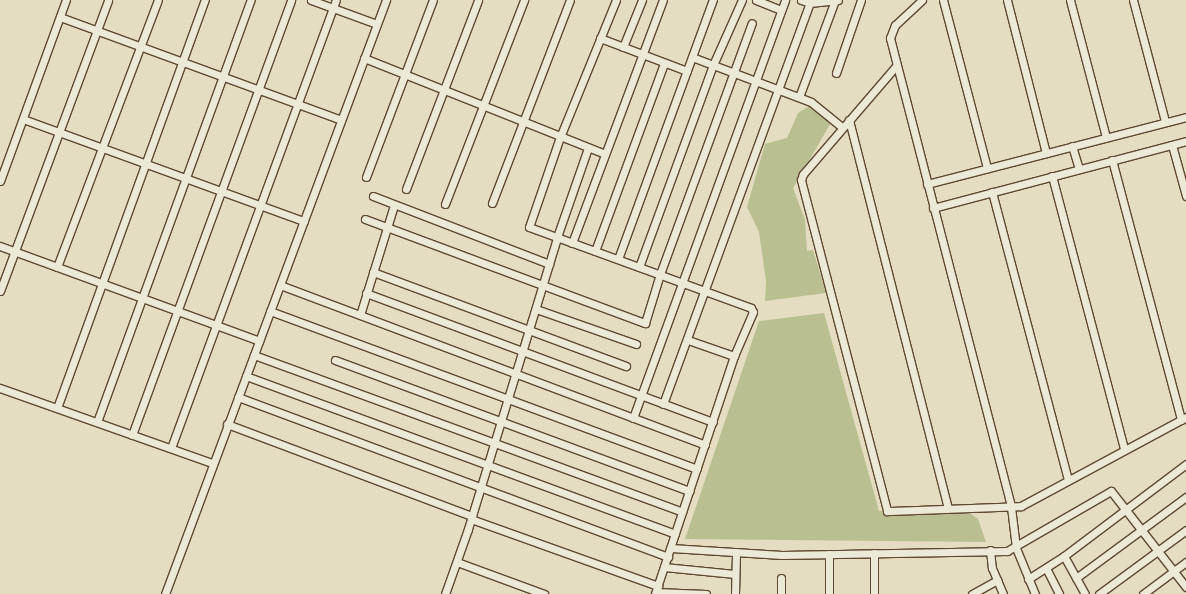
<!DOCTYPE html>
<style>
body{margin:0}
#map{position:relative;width:1186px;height:594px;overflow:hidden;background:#e4ddc1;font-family:"Libre Caslon Text",serif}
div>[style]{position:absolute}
.green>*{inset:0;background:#b9bf90}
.roads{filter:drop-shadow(1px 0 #5f4831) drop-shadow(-1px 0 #5f4831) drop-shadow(0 1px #5f4831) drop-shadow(0 -1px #5f4831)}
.street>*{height:7px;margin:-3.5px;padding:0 3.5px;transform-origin:3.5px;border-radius:3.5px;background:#ede9d7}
span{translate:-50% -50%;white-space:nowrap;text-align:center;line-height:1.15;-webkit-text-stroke:4px #ede9d7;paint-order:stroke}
</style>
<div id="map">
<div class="green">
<div style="clip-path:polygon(809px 106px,832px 121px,793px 188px,805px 220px,807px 251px,813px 250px,826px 293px,765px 301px,766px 281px,759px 232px,747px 207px,765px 144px,787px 138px,798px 113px)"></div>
<div style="clip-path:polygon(824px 313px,879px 511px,970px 513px,978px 519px,986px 542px,685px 539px,759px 321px)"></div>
</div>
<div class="roads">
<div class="street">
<div style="left:311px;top:0;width:70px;rotate:20deg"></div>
<div style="left:616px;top:0;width:148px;rotate:112.2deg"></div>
<div style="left:560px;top:137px;width:95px;rotate:109deg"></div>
<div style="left:529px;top:227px;width:236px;rotate:20deg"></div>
<div style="left:751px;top:308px;width:4px;rotate:63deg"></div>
<div style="left:753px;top:312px;width:48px;rotate:113.4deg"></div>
<div style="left:734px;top:356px;width:251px;rotate:108.4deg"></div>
<div style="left:756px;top:0;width:27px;rotate:22deg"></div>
<div style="left:801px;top:0;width:9px;rotate:18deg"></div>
<div style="left:810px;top:3px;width:28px;rotate:-6deg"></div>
<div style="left:922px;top:0;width:37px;rotate:137deg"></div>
<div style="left:895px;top:25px;width:14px;rotate:111deg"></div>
<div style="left:890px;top:38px;width:484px;rotate:75.5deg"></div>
<div style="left:1011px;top:507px;width:41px;rotate:83deg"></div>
<div style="left:1016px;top:548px;width:50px;rotate:67.6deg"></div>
<div style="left:943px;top:0;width:174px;rotate:75.3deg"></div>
<div style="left:1007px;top:0;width:158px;rotate:75.7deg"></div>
<div style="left:1070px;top:0;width:142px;rotate:75.3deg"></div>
<div style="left:1133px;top:0;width:125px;rotate:75.2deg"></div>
<div style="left:60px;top:17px;width:299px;rotate:20.1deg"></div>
<div style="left:600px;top:38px;width:93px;rotate:20.8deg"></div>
<div style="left:623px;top:47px;width:51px;rotate:-68deg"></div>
<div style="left:692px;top:57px;width:127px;rotate:20.7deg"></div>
<div style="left:811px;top:102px;width:40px;rotate:39deg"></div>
<div style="left:364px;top:58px;width:259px;rotate:21.7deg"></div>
<div style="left:896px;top:66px;width:143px;rotate:130.7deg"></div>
<div style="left:803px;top:174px;width:6px;rotate:108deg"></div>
<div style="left:801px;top:180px;width:342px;rotate:75.4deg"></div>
<div style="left:887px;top:511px;width:134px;rotate:-2.1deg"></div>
<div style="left:1021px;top:506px;width:187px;rotate:-28.3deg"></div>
<div style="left:836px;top:73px;width:77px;rotate:-71.1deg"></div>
<div style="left:799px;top:97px;width:103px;rotate:-69.6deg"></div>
<div style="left:23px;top:119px;width:299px;rotate:20deg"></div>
<div style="left:849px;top:120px;width:401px;rotate:75.7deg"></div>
<div style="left:1172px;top:145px;width:53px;rotate:74.6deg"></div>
<div style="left:1072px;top:146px;width:24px;rotate:73deg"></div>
<div style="left:1112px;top:160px;width:269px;rotate:75.1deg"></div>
<div style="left:1052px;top:176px;width:281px;rotate:75.2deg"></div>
<div style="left:366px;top:177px;width:189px;rotate:-69.3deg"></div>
<div style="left:0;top:181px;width:193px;rotate:-70deg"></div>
<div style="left:927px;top:184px;width:268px;rotate:-14.5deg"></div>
<div style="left:406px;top:189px;width:202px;rotate:-69.1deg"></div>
<div style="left:992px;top:192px;width:297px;rotate:75.2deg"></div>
<div style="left:373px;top:196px;width:189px;rotate:21.1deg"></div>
<div style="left:492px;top:203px;width:217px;rotate:-69deg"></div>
<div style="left:445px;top:204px;width:219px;rotate:-68.8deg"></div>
<div style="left:933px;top:208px;width:262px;rotate:-14.8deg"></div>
<div style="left:365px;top:219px;width:299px;rotate:20.4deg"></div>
<div style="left:645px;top:323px;width:51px;rotate:-73deg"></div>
<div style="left:660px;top:274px;width:267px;rotate:-69.9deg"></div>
<div style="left:572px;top:243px;width:259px;rotate:-69.5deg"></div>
<div style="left:0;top:246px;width:276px;rotate:20.1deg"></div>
<div style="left:595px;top:251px;width:200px;rotate:-69.8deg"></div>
<div style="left:618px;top:259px;width:276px;rotate:-69.9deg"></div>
<div style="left:57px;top:267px;width:285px;rotate:-69.3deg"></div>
<div style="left:639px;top:267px;width:215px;rotate:-69.9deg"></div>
<div style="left:713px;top:65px;width:71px;rotate:-66deg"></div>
<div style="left:373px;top:272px;width:270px;rotate:20.4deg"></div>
<div style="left:280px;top:285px;width:454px;rotate:20.6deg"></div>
<div style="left:0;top:291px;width:310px;rotate:-69.6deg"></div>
<div style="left:366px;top:293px;width:370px;rotate:20.4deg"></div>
<div style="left:536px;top:309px;width:106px;rotate:19.3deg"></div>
<div style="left:270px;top:311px;width:455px;rotate:20.3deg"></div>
<div style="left:360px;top:315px;width:115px;rotate:-72.8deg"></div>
<div style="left:688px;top:340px;width:49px;rotate:19.2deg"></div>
<div style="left:254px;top:355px;width:456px;rotate:20.1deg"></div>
<div style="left:335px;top:360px;width:378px;rotate:20.3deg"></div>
<div style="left:246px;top:376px;width:457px;rotate:20.2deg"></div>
<div style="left:0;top:388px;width:225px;rotate:19.5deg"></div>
<div style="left:238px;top:397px;width:459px;rotate:20.4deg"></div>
<div style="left:663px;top:404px;width:427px;rotate:-69.9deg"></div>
<div style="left:57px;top:408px;width:434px;rotate:-70.1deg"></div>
<div style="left:633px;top:418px;width:445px;rotate:-70deg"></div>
<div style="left:97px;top:422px;width:449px;rotate:-70deg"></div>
<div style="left:227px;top:424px;width:262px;rotate:20.6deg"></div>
<div style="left:132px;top:435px;width:463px;rotate:-69.9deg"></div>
<div style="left:171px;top:448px;width:477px;rotate:-69.8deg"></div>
<div style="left:471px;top:519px;width:199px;rotate:19.7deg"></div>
<div style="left:671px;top:548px;width:111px;rotate:3.6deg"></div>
<div style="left:782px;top:555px;width:225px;rotate:-1deg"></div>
<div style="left:1007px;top:551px;width:120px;rotate:-30deg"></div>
<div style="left:1111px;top:491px;width:122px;rotate:52deg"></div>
<div style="left:990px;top:550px;width:18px;rotate:84deg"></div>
<div style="left:992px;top:568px;width:28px;rotate:67deg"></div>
<div style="left:829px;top:554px;width:40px;rotate:90deg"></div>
<div style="left:1064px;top:556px;width:43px;rotate:61.1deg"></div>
<div style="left:457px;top:562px;width:93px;rotate:20.2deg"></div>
<div style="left:664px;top:567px;width:71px;rotate:5.6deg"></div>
<div style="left:1046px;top:568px;width:29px;rotate:63deg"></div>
<div style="left:1076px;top:578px;width:137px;rotate:-36.4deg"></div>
<div style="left:1028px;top:579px;width:43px;rotate:-32.6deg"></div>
<div style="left:1064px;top:556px;width:153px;rotate:-37deg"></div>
<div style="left:656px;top:592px;width:50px;rotate:2.3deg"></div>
<div style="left:165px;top:594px;width:634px;rotate:-69.59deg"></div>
<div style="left:445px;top:594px;width:69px;rotate:-70.5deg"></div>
<div style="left:468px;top:529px;width:305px;rotate:-73deg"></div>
<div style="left:557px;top:237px;width:94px;rotate:-70.8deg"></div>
<div style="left:735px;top:594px;width:42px;rotate:-88.6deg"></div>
<div style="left:781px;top:594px;width:16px;rotate:-90deg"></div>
<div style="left:874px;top:594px;width:41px;rotate:-90deg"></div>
<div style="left:972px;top:594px;width:29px;rotate:-29deg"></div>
<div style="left:1099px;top:594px;width:108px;rotate:-36.3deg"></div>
<div style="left:1143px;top:594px;width:54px;rotate:-36.7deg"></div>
</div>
</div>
</div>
